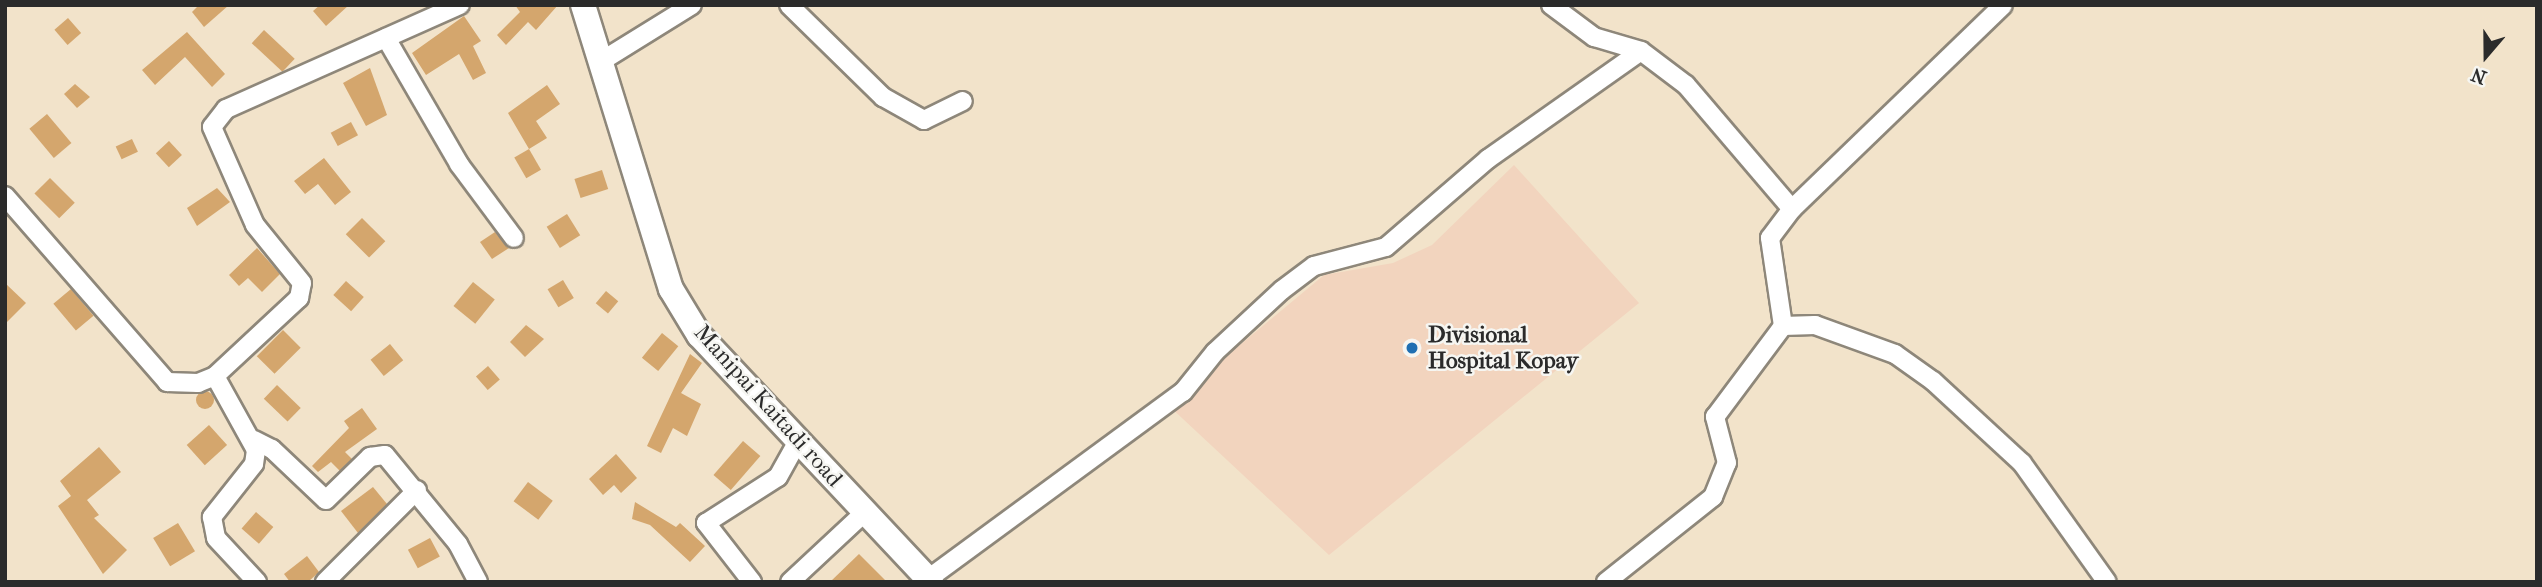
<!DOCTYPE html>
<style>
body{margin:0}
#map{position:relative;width:2542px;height:587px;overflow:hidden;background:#f2e3ca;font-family:"IM FELL French Canon",serif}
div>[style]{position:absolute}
.built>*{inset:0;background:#f2d4be}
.building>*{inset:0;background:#d4a66d;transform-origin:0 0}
.round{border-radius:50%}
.roads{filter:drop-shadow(2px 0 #8e877a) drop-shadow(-2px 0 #8e877a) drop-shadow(0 2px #8e877a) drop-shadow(0 -2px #8e877a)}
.street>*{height:18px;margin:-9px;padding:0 9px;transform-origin:9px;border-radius:9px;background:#fff}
.secondary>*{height:24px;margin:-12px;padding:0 12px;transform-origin:12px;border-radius:12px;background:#fff}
.dots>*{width:19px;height:19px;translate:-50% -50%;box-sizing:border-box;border:4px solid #f6f6f2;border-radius:50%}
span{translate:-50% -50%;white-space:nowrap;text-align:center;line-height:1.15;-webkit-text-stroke:5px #f6f6f2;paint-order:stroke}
.poi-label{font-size:23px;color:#2b2b2b;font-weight:700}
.left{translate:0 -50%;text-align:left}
.street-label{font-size:23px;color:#2b2b2b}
.frame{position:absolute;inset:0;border:7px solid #2b2b2b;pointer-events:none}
.north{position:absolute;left:2451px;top:21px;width:70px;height:70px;-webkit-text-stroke:5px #f6f6f2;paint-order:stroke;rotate:200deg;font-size:19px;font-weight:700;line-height:28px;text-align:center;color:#2b2b2b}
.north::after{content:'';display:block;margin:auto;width:24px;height:32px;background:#2b2b2b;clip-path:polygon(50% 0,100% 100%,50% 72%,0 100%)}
</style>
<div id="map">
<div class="built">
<div style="clip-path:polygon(1514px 165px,1639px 303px,1329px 555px,1168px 405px,1324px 275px,1393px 263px,1432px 245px)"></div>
</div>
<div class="building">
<div style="clip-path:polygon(199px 5px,229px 5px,204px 27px,192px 12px)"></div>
<div style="clip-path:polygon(320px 5px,349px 5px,326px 26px,313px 11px)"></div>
<div style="clip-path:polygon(515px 5px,558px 5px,536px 30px,528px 22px,506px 45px,497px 35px,520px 12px)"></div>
<div style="clip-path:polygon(464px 16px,481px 41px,473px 46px,486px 73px,473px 80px,459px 54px,426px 75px,412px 53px)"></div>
<div style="left:68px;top:18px;width:20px;height:18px;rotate:49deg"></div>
<div style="left:264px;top:30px;width:42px;height:18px;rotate:43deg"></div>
<div style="clip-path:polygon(187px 32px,225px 74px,212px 87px,185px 57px,155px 85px,142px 70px)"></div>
<div style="clip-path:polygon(370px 68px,387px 115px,366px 126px,343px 83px)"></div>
<div style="clip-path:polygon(75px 84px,90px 97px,77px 108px,64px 94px)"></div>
<div style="clip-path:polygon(547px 85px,560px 104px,536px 121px,547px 138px,529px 149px,508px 113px)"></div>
<div style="left:47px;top:114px;width:38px;height:23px;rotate:50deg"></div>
<div style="left:351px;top:122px;width:15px;height:23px;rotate:62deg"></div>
<div style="left:132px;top:139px;width:14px;height:18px;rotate:65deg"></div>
<div style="left:169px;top:141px;width:19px;height:18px;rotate:47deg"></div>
<div style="left:529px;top:149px;width:24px;height:17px;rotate:60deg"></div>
<div style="clip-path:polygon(324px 158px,351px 192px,335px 205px,318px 184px,305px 194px,294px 181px)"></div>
<div style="left:602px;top:170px;width:20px;height:29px;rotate:72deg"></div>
<div style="left:50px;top:178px;width:35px;height:22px;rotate:45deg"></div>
<div style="clip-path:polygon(217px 188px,230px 202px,197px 226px,187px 208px)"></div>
<div style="left:567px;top:214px;width:25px;height:24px;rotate:58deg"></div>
<div style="left:362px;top:218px;width:33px;height:23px;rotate:45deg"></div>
<div style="clip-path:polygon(495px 232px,509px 248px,492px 259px,480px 242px)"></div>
<div style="clip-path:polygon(257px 248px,280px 274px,262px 292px,248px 278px,239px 286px,229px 275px)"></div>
<div style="left:563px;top:280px;width:21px;height:18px;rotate:59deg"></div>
<div style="left:346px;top:281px;width:24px;height:19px;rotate:42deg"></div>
<div style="left:473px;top:282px;width:28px;height:31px;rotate:39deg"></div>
<div style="clip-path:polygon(5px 283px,26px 303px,5px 324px)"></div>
<div style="left:71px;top:289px;width:35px;height:23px;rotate:50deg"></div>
<div style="left:606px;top:291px;width:16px;height:16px;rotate:40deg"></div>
<div style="clip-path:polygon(526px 325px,544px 339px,525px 357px,510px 342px)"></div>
<div style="left:283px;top:330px;width:25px;height:37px;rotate:45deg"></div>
<div style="left:662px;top:333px;width:21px;height:32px;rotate:39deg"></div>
<div style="left:390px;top:344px;width:21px;height:25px;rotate:51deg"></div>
<div style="clip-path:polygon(690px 354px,702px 363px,681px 393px,701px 404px,687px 436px,673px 428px,661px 453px,647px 446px)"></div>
<div style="left:488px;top:366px;width:18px;height:16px;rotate:49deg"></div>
<div style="left:277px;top:385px;width:33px;height:19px;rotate:44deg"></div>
<div class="round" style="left:196px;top:391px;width:18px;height:18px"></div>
<div style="clip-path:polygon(362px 408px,377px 429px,345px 452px,352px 459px,340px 471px,331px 462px,318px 472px,312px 466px,349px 428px,344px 421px)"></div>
<div style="left:209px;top:425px;width:27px;height:30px;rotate:48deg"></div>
<div style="left:743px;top:441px;width:23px;height:45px;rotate:41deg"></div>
<div style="clip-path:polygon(99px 447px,121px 472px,87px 500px,99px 515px,94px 518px,127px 550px,103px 574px,58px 506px,71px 496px,60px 481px)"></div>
<div style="clip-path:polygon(616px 454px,637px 478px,621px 493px,614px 485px,603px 495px,589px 479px)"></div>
<div style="left:528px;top:482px;width:31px;height:24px;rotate:37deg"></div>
<div style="clip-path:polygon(373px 487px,387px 504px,358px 533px,341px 511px)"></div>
<div style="clip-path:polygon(635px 502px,676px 527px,680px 523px,705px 546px,690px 562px,650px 525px,632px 519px)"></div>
<div style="left:256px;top:512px;width:23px;height:22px;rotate:41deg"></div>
<div style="left:178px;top:523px;width:33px;height:29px;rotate:59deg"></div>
<div style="left:430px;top:538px;width:21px;height:25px;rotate:62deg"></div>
<div style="clip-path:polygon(859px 554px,887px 582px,830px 582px)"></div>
<div style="clip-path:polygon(307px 556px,319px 572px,308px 582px,290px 582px,284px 574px)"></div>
</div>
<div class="roads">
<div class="street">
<div style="left:789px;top:5px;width:132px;rotate:44.4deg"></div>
<div style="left:883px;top:97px;width:47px;rotate:29.3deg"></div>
<div style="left:924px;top:120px;width:43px;rotate:-26deg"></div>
<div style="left:1551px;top:5px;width:54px;rotate:36.7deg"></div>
<div style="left:1594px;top:37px;width:49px;rotate:16.6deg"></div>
<div style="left:1641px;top:51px;width:56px;rotate:37.1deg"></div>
<div style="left:1686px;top:85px;width:163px;rotate:49.5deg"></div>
<div style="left:386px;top:38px;width:146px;rotate:59.9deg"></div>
<div style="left:459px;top:164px;width:92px;rotate:53.4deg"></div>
<div style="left:600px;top:62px;width:108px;rotate:-31.8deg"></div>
<div style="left:5px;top:196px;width:247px;rotate:48.9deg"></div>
<div style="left:167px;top:382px;width:31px;rotate:2deg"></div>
<div style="left:198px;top:383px;width:18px;rotate:-22deg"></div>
<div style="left:215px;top:376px;width:115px;rotate:-42.9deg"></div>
<div style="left:299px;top:298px;width:15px;rotate:-79deg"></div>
<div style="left:302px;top:283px;width:75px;rotate:-129deg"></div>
<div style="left:255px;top:225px;width:107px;rotate:-113.7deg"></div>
<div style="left:212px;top:127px;width:23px;rotate:-52deg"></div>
<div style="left:226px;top:109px;width:256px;rotate:-24deg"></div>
<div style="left:1783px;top:326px;width:89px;rotate:-98.4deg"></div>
<div style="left:1770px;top:238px;width:36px;rotate:-53deg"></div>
<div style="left:1792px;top:209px;width:293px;rotate:-44deg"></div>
<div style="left:215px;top:376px;width:85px;rotate:61deg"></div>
<div style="left:256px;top:450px;width:14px;rotate:98deg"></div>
<div style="left:254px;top:464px;width:68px;rotate:128.4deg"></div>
<div style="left:212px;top:517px;width:21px;rotate:79deg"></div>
<div style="left:216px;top:538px;width:60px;rotate:47deg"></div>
<div style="left:254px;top:440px;width:20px;rotate:27deg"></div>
<div style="left:272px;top:449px;width:74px;rotate:43.4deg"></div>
<div style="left:326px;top:500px;width:62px;rotate:-44.3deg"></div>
<div style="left:370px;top:457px;width:15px;rotate:-8deg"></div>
<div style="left:385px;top:455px;width:115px;rotate:50.6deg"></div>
<div style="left:458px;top:544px;width:43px;rotate:62.2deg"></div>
<div style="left:928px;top:579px;width:316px;rotate:-36.3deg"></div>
<div style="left:1183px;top:392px;width:51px;rotate:-51.3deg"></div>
<div style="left:1215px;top:352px;width:91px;rotate:-42.8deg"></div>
<div style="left:1282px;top:290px;width:40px;rotate:-37deg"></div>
<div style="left:1314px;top:266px;width:74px;rotate:-14.8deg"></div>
<div style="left:1386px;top:247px;width:135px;rotate:-40.8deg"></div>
<div style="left:1488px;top:159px;width:187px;rotate:-35.2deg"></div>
<div style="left:325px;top:582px;width:130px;rotate:-45deg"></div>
<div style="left:752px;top:582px;width:75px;rotate:-127.9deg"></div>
<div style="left:706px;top:523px;width:85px;rotate:-32.6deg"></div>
<div style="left:778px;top:477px;width:41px;rotate:-60.9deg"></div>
<div style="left:790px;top:582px;width:103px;rotate:-43deg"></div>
<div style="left:1606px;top:582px;width:137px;rotate:-38.5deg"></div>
<div style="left:1713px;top:497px;width:37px;rotate:-68deg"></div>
<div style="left:1727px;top:463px;width:48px;rotate:-104.6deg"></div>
<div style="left:1715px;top:417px;width:114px;rotate:-53.2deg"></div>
<div style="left:1783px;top:326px;width:32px;rotate:-2deg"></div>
<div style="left:1815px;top:325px;width:85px;rotate:19.9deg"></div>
<div style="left:1895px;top:354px;width:47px;rotate:35.4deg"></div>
<div style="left:1933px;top:381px;width:121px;rotate:42.7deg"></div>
<div style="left:2022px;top:463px;width:146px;rotate:54.5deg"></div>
</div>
<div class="secondary">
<div style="left:583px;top:5px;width:297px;rotate:72.8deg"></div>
<div style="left:671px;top:289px;width:54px;rotate:58.7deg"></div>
<div style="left:699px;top:335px;width:339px;rotate:46.8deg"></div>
</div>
</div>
<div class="dots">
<div style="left:1412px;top:348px;background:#1f6fb2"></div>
</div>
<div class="poi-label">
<span class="left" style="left:1428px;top:348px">Divisional<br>Hospital Kopay</span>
</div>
<div class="street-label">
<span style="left:768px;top:406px;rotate:48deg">Manipai Kaitadi road</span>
</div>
<div class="frame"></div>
<div class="north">N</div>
</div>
